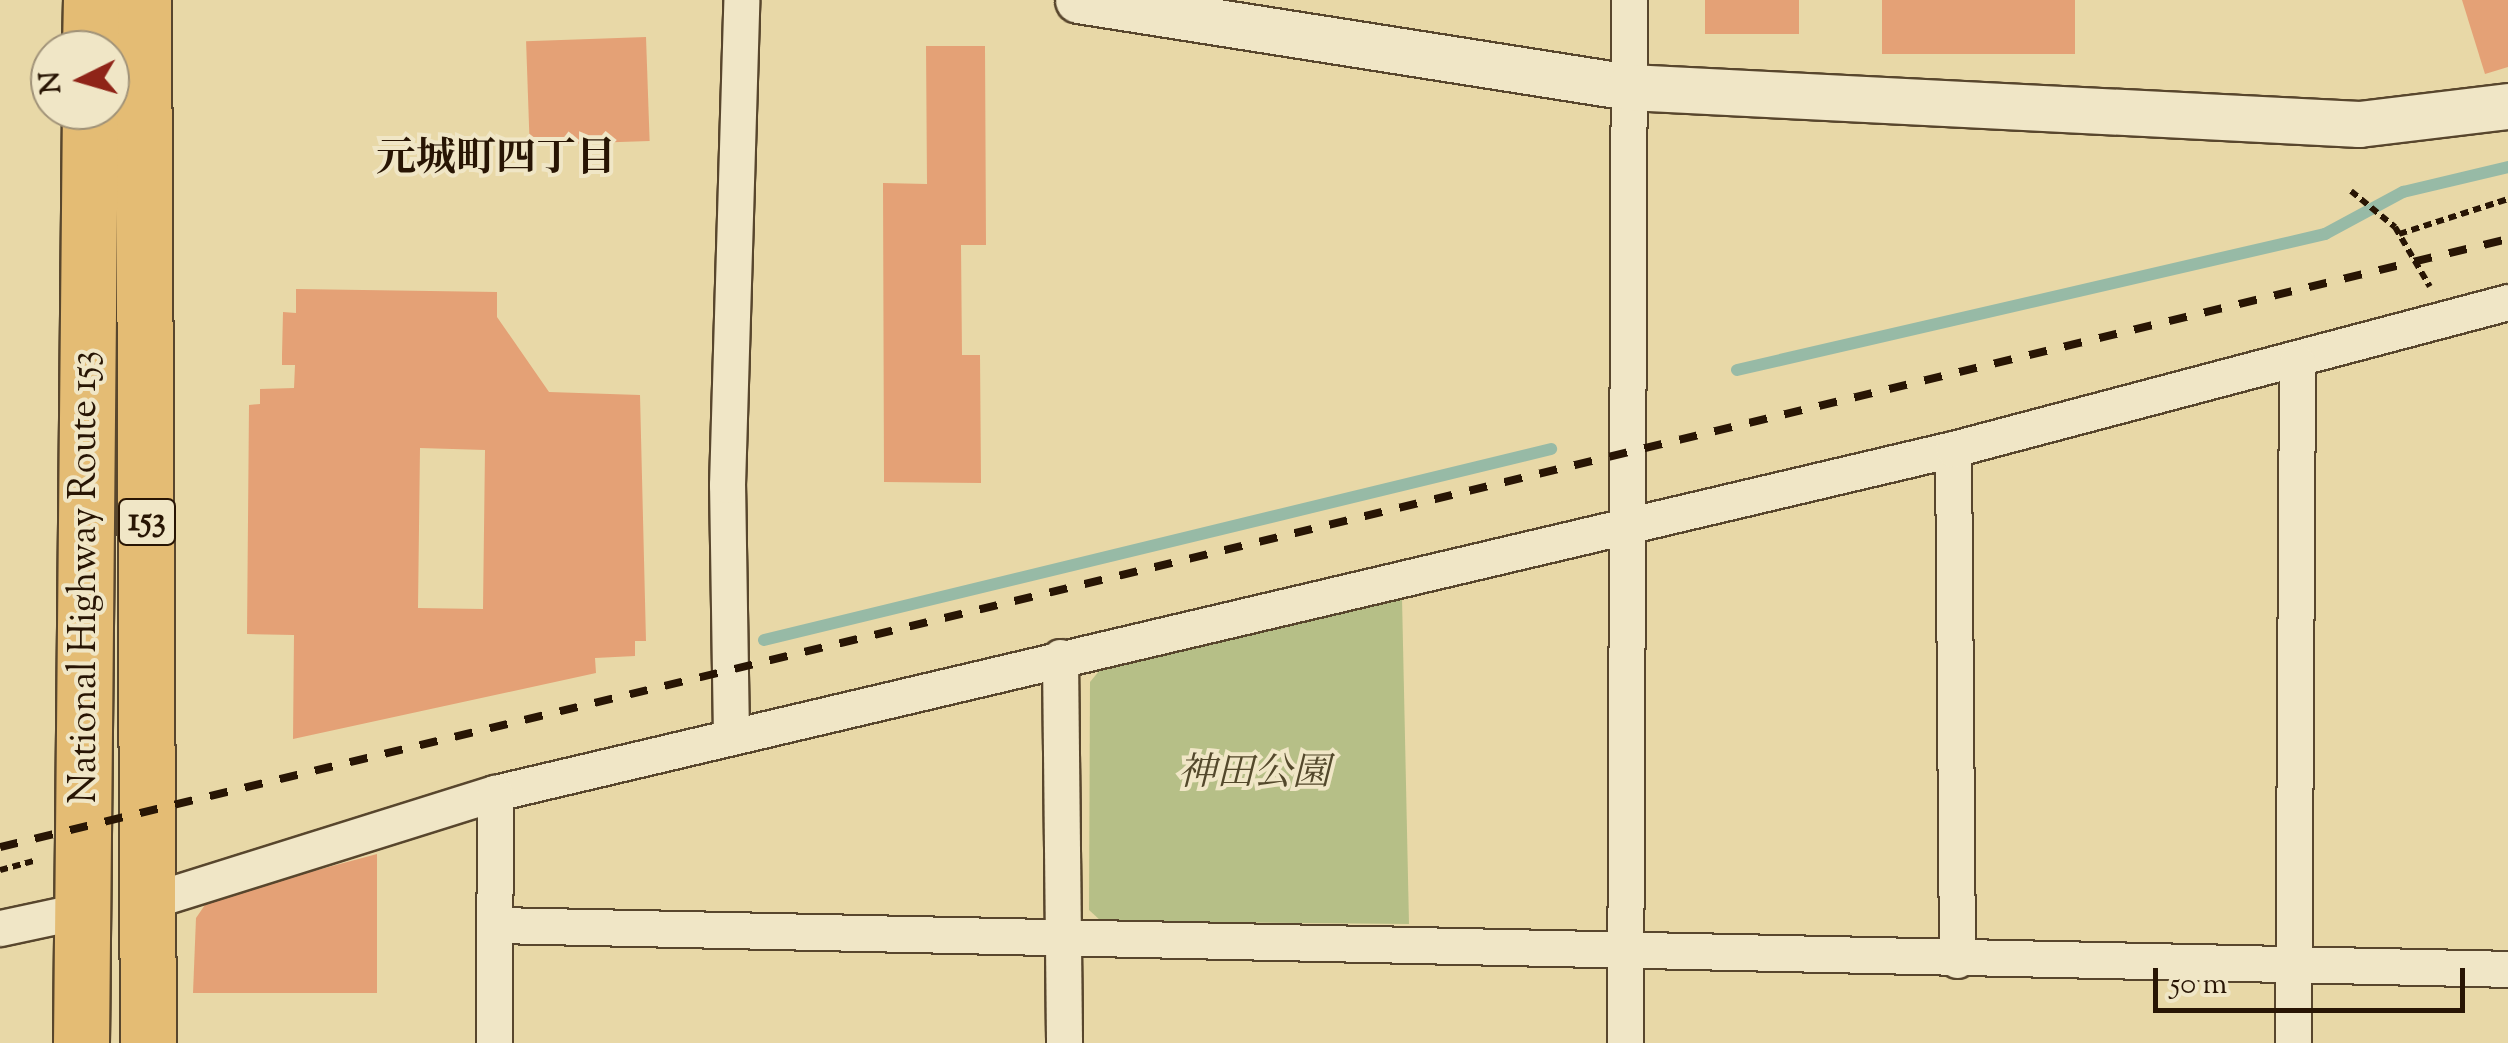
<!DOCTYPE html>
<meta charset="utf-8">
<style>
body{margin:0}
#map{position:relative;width:2508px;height:1043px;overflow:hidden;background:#e8d8a7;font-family:"Sorts Mill Goudy","Noto Serif JP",serif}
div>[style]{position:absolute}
.green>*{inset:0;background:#b6bf87}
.stream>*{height:12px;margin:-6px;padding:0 6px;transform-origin:6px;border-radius:6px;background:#97baa6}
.building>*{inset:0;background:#e4a176;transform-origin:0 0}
.path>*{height:6px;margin-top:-3px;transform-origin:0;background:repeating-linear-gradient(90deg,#281504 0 8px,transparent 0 13px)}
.roads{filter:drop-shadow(2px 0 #58462d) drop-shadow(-2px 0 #58462d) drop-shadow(0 2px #58462d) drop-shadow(0 -2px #58462d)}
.minor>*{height:35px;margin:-17.5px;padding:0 17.5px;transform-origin:17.5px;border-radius:17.5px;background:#f0e6c6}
.tertiary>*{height:45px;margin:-22.5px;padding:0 22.5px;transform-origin:22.5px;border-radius:22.5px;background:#f0e6c6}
.trunk>*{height:55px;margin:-27.5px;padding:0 27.5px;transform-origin:27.5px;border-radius:27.5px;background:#e4bc74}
.rail>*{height:8px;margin-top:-4px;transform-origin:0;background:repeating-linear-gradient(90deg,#281504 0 18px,transparent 0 36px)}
span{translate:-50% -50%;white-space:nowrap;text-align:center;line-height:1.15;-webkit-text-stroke:8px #f0e6c6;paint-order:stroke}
.shield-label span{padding:2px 8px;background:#f0e6c6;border:2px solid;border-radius:8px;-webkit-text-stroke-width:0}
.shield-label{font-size:35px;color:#281504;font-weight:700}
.street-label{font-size:38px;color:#281504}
.park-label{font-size:38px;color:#53482b;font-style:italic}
.neighbourhood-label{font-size:40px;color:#281504;font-weight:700}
.north{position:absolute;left:30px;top:30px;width:100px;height:100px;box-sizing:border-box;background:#f0e6c6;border:2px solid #a09278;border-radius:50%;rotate:265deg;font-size:28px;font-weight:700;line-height:40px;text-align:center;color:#281504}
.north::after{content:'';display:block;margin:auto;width:35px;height:45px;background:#8f2418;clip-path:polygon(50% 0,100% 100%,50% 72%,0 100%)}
.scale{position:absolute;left:2153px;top:968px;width:312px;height:45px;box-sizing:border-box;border:5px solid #281504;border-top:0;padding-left:12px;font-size:30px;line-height:35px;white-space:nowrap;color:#281504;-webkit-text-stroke:8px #f0e6c6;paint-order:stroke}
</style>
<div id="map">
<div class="green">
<div style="clip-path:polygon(1402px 598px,1409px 924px,1101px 921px,1089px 910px,1090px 682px,1100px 670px,1217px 635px)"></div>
</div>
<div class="stream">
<div style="left:1737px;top:370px;width:604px;rotate:-13.02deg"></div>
<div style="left:2325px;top:234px;width:89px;rotate:-28.3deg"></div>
<div style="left:2403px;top:192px;width:108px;rotate:-13.4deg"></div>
<div style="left:764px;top:640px;width:810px;rotate:-13.64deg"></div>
</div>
<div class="building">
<div style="left:1705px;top:0;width:94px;height:34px"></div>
<div style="left:1882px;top:0;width:193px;height:54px"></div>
<div style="clip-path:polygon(2462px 0,2508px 0,2508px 67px,2485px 74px)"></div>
<div style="left:646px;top:37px;width:104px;height:120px;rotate:88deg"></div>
<div style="clip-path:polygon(926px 46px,985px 46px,986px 245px,961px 245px,962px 355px,980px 355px,981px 483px,884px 482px,883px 183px,927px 184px)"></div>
<div style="clip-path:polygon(evenodd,296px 289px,497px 292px,497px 317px,549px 392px,640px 395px,646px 641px,635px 641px,635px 656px,595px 658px,596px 673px,293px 739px,294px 635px,247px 634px,249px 405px,260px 404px,260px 389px,294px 388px,295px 365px,282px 365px,282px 355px,283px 312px,296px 313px,296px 289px,420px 448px,485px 450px,483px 609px,418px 608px,420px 448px)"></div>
<div style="clip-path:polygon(377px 854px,377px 993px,193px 993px,196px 918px,209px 899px)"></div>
</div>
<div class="path">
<div style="left:2351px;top:191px;width:57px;rotate:39.3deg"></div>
<div style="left:2395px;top:227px;width:69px;rotate:59.7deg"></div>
<div style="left:2399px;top:234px;width:114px;rotate:-17.8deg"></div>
<div style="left:0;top:870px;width:35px;rotate:-15deg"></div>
</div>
<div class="roads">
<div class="minor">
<div style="left:1953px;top:449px;width:511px;rotate:89.55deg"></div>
<div style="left:1060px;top:657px;width:386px;rotate:89.4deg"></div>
<div style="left:731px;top:736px;width:251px;rotate:-90.9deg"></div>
<div style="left:727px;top:485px;width:485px;rotate:-88.3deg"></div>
<div style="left:150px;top:901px;width:362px;rotate:-17.4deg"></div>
<div style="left:495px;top:793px;width:1498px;rotate:-13.28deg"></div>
<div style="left:1953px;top:449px;width:574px;rotate:-14.83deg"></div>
<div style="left:497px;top:925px;width:2011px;rotate:1.25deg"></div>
<div style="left:0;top:928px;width:86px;rotate:-12.1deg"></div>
<div style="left:494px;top:1043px;width:250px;rotate:-89.8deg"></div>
<div style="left:1625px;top:1043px;width:1043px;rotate:-89.78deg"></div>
<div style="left:2293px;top:1043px;width:681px;rotate:-89.66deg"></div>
</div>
<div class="tertiary">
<div style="left:1078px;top:0;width:558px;rotate:8.97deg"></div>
<div style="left:1629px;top:87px;width:731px;rotate:2.9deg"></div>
<div style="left:2359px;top:124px;width:150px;rotate:-6.9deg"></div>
</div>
<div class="trunk">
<div style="left:143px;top:0;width:1043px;rotate:89.73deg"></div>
<div style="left:90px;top:50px;width:50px;rotate:-88.9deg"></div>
<div style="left:81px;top:1043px;width:933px;rotate:-89.45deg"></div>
</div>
</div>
<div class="rail">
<div style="left:0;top:847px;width:2581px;rotate:-13.63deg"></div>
</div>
<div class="shield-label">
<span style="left:147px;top:522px">153</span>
</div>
<div class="street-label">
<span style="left:87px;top:577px;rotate:-90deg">National Highway Route 153</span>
</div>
<div class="park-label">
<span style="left:1254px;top:776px">神田公園</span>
</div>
<div class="neighbourhood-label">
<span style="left:496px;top:161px">元城町四丁目</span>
</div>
<div class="north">N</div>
<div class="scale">50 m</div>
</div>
